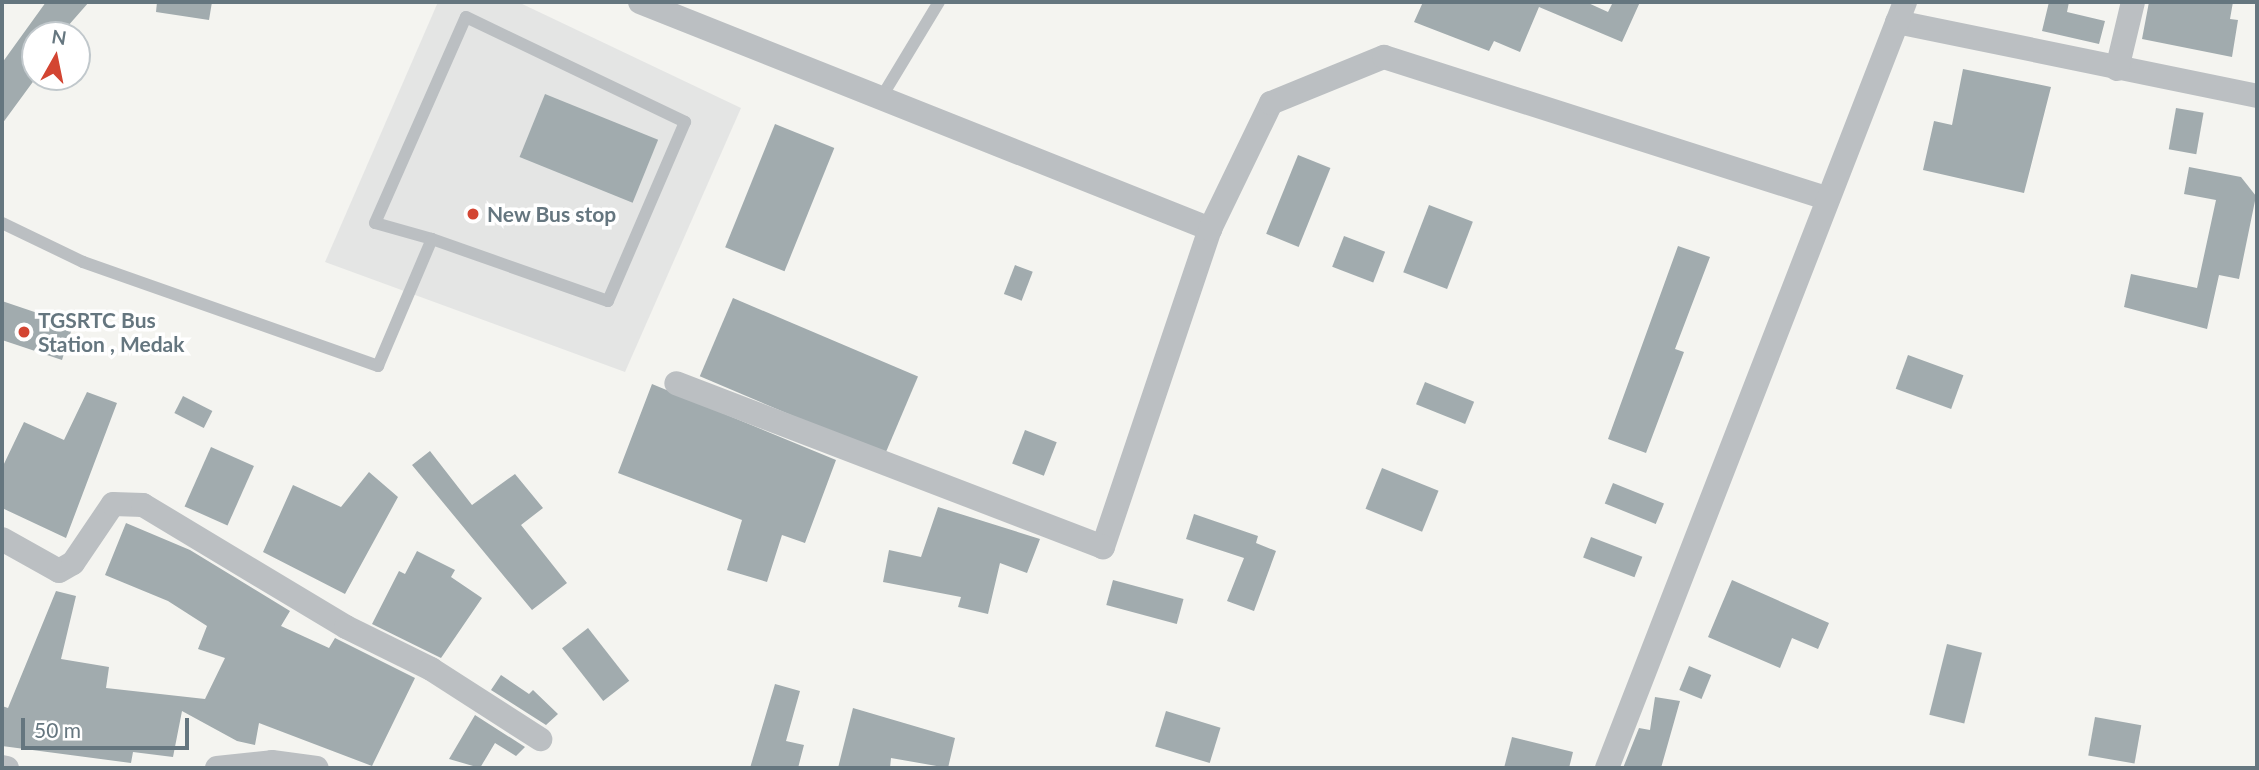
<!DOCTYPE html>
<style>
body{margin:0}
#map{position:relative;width:2259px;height:770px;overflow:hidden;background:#f4f4f0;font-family:Lato,sans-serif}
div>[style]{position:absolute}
.built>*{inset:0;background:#e4e5e4}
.building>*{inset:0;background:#a1abae;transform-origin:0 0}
.lane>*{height:12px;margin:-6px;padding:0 6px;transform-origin:6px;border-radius:6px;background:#bbbfc2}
.street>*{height:24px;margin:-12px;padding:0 12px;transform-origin:12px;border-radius:12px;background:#bbbfc2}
.dots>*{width:19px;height:19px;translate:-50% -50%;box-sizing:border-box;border:4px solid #fff;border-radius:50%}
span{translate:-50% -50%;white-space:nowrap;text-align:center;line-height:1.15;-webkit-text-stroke:7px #fff;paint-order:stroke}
.poi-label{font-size:21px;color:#65767f;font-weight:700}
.left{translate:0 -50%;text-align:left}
.frame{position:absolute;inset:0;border:4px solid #65767f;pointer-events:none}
.north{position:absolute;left:21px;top:21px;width:70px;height:70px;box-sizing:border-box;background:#fff;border:2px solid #c1c8cc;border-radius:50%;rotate:9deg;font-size:19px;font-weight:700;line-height:28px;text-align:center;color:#65767f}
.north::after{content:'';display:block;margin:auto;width:24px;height:32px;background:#d34532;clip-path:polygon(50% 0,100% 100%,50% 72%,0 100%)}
.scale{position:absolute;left:21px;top:718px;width:168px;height:32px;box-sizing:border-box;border:4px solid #65767f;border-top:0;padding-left:9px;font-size:21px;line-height:24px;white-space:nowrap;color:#65767f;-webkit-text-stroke:5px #fff;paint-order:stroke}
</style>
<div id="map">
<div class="built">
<div style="clip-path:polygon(438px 2px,518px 2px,741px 108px,625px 372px,325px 262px)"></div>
</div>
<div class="building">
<div style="clip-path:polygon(46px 2px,89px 2px,60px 35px,35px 35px,35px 79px,2px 124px,2px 63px)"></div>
<div style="clip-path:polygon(157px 2px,212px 2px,209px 20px,156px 12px)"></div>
<div style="clip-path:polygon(1423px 2px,1586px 2px,1608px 12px,1613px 2px,1640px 2px,1622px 42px,1539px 7px,1520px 52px,1494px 41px,1489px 51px,1414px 22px)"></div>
<div style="clip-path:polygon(2049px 2px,2069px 2px,2067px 12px,2105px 21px,2099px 44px,2042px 31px)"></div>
<div style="clip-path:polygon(2149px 2px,2233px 2px,2230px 19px,2238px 20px,2232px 57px,2142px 39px)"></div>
<div style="clip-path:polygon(1963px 69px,2051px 87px,2024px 193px,1923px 170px,1934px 121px,1952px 125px)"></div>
<div style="left:545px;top:94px;width:122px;height:68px;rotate:22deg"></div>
<div style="left:2176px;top:108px;width:28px;height:42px;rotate:10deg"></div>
<div style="left:775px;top:124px;width:64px;height:133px;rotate:22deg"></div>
<div style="left:1298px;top:155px;width:35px;height:85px;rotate:22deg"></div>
<div style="clip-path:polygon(2189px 167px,2241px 177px,2256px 196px,2239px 279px,2219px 275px,2207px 329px,2124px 307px,2131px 274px,2197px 288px,2216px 200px,2184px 194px)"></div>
<div style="left:1429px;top:205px;width:47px;height:72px;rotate:21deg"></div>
<div style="left:1344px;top:236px;width:44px;height:33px;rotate:21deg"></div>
<div style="clip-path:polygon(1678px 246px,1710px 257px,1675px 349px,1684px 352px,1646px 453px,1608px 439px)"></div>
<div style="left:1015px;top:265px;width:19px;height:31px;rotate:21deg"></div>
<div style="left:733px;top:298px;width:201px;height:85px;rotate:23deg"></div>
<div style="clip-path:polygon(2px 301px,73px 325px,62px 360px,2px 340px)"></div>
<div style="left:1908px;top:355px;width:59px;height:36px;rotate:20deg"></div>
<div style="left:1425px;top:382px;width:53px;height:24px;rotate:22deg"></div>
<div style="clip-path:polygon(652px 384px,836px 460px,805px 543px,782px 535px,767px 582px,727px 570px,742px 520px,618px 473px)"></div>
<div style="clip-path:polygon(87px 392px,117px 403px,66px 538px,2px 508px,2px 468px,24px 422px,64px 440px)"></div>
<div style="left:183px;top:396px;width:33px;height:19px;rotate:27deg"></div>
<div style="left:1025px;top:430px;width:34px;height:36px;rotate:21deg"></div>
<div style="left:211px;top:447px;width:47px;height:65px;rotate:24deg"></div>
<div style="clip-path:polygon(430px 451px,472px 505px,515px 474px,543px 508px,521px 525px,567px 583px,532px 610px,412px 465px)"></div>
<div style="left:1382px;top:468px;width:61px;height:44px;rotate:22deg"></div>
<div style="clip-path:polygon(369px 472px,398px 497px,345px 594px,263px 552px,293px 485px,341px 507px)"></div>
<div style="left:1613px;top:483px;width:55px;height:22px;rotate:22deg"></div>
<div style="clip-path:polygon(938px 507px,1040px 539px,1027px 573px,1000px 563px,988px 614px,958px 607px,961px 597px,883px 582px,889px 550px,921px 557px)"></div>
<div style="clip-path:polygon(1194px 514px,1258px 536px,1256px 543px,1276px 551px,1254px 611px,1227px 601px,1244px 558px,1186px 539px)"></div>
<div style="clip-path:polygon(126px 523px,190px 550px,290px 611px,281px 626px,329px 648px,335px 638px,415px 678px,372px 766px,259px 723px,255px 745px,237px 741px,182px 711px,173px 757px,133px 752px,131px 763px,2px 746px,2px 706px,8px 708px,56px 591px,76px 596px,61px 659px,109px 667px,106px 688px,205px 699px,225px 658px,198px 649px,207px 626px,168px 601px,105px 575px)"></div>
<div style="left:1591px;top:537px;width:55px;height:22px;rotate:21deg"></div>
<div style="clip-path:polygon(417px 551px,455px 570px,451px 577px,482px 598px,441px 658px,372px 624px,399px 571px,405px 574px)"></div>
<div style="left:1113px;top:580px;width:73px;height:26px;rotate:15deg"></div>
<div style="clip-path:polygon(1732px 580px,1829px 623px,1818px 649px,1792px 638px,1780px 668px,1708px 637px)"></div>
<div style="left:588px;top:628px;width:67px;height:33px;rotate:52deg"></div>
<div style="left:1947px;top:644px;width:36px;height:73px;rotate:14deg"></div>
<div style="left:1689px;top:666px;width:24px;height:26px;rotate:22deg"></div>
<div style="clip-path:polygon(501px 675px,529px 694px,533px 690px,558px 714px,546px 725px,491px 690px)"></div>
<div style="clip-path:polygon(775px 684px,800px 691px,786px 741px,804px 745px,798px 768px,750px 768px)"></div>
<div style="clip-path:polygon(1655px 697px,1680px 701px,1661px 768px,1623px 768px,1639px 728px,1650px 730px)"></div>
<div style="clip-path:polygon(853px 708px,955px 738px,948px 768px,891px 758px,890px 768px,838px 768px)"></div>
<div style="left:1166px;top:711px;width:57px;height:37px;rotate:17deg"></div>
<div style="clip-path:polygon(475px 715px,525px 747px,516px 756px,495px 743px,480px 768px,449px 759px)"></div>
<div style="left:2095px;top:717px;width:47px;height:39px;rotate:10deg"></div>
<div style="clip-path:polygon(1512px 737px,1573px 752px,1569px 768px,1504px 768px)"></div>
</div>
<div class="lane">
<div style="left:881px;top:98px;width:112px;rotate:-58.9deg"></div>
<div style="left:2px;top:223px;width:90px;rotate:25.7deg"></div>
<div style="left:83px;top:262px;width:313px;rotate:19.4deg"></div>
<div style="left:378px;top:366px;width:138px;rotate:-67deg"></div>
<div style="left:432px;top:239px;width:59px;rotate:-164.3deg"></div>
<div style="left:375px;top:223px;width:225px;rotate:-66.2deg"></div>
<div style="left:466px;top:17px;width:243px;rotate:25.6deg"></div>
<div style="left:685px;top:122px;width:195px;rotate:113.3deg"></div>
<div style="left:608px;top:301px;width:187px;rotate:-160.6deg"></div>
</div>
<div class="street">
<div style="left:640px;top:2px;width:614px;rotate:21.71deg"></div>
<div style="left:1210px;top:229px;width:336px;rotate:108.6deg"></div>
<div style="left:1103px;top:547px;width:457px;rotate:-159deg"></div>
<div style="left:1897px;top:22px;width:368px;rotate:11.6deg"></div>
<div style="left:2117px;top:69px;width:69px;rotate:-76.6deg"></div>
<div style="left:1210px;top:229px;width:140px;rotate:-64.2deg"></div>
<div style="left:1271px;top:103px;width:122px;rotate:-22.2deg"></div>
<div style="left:1384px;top:57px;width:466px;rotate:17.7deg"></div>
<div style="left:2px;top:539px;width:65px;rotate:29.3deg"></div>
<div style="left:59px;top:571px;width:16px;rotate:-30deg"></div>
<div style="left:73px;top:563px;width:71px;rotate:-55.9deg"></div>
<div style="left:113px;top:504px;width:30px;rotate:2deg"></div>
<div style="left:143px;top:505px;width:237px;rotate:31deg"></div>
<div style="left:346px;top:627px;width:95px;rotate:26.3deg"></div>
<div style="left:431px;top:669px;width:130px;rotate:32.7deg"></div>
<div style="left:2px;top:767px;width:5px;rotate:11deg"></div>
<div style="left:217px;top:768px;width:55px;rotate:-6.2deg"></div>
<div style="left:272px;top:762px;width:45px;rotate:7.6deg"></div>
<div style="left:1607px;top:768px;width:822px;rotate:-68.74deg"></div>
</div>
<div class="dots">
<div style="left:473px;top:214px;background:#d34532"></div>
<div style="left:24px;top:332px;background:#d34532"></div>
</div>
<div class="poi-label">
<span class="left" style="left:487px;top:214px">New Bus stop</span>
<span class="left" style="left:38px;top:332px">TGSRTC Bus<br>Station , Medak</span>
</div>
<div class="frame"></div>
<div class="north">N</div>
<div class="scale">50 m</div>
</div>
